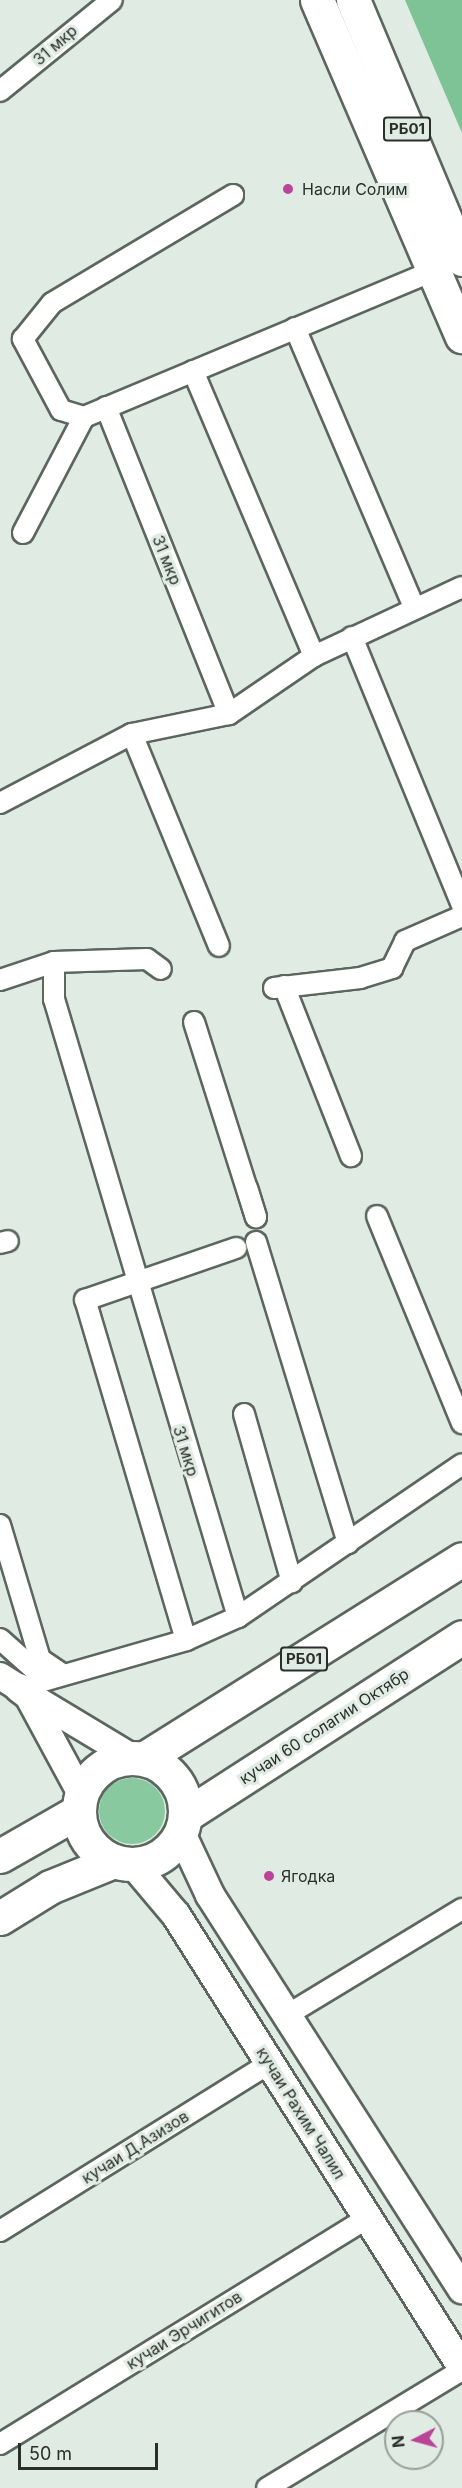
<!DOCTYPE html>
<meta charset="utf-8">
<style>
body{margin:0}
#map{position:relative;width:462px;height:2488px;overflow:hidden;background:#dfebe3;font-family:Inter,sans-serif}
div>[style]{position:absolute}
.green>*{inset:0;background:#88c99f}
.round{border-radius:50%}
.forest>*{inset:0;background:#7dc396}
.roads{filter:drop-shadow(2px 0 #5b665e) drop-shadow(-2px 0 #5b665e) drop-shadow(0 2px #5b665e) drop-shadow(0 -2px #5b665e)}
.minor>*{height:20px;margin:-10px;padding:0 10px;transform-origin:10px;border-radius:10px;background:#fff}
.tertiary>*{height:26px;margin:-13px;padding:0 13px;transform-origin:13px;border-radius:13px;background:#fff}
.secondary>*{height:28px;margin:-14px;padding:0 14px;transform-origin:14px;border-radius:14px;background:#fff}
.trunk>*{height:33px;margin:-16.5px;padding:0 16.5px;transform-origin:16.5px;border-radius:16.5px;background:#fff}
.trunk>.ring{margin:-16.5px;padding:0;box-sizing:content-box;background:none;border:33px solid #fff;border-radius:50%}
.dots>*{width:16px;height:16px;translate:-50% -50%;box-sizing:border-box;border:3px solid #dfebe3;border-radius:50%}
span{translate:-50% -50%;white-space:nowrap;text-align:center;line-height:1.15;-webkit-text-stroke:6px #dfebe3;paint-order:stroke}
.shield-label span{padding:2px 4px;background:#dfebe3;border:2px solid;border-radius:4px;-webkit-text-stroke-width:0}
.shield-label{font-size:15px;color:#2b2f2c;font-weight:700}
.street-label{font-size:16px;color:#2b2f2c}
.poi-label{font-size:16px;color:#2b2f2c}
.left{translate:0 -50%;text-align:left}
.north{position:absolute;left:384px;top:2410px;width:60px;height:60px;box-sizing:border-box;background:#dfebe3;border:2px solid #97a09a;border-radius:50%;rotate:264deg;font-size:16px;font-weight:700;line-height:24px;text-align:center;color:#2b2f2c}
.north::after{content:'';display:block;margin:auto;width:21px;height:27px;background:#b49;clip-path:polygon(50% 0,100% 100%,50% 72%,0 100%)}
.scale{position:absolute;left:18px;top:2443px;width:140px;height:27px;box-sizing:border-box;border:3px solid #2b2f2c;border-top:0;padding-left:8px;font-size:18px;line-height:21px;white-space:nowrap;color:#2b2f2c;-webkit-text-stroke:4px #dfebe3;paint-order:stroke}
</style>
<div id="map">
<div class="green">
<div class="round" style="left:99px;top:1778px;width:66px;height:66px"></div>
</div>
<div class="forest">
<div style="clip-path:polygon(405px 0,462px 0,462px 133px)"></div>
</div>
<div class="roads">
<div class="minor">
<div style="left:0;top:91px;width:144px;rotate:-39.1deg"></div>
<div style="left:295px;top:328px;width:303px;rotate:66.9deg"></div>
<div style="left:193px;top:371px;width:310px;rotate:67deg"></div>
<div style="left:106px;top:407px;width:331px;rotate:68.2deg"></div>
<div style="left:84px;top:417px;width:24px;rotate:-163deg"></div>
<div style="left:61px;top:410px;width:81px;rotate:-118.2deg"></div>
<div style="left:23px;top:339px;width:46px;rotate:-51.1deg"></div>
<div style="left:52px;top:303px;width:211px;rotate:-30.8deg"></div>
<div style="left:23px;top:533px;width:131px;rotate:-62.3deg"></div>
<div style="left:84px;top:417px;width:378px;rotate:-22.7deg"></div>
<div style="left:352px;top:637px;width:290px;rotate:67.7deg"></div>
<div style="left:132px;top:734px;width:229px;rotate:67.7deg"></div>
<div style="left:0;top:803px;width:149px;rotate:-27.6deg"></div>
<div style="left:132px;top:734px;width:99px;rotate:-11.7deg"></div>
<div style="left:229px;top:714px;width:103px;rotate:-34.3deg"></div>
<div style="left:314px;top:656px;width:163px;rotate:-25deg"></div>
<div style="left:54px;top:962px;width:37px;rotate:90deg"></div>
<div style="left:54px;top:999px;width:645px;rotate:73.42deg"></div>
<div style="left:0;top:980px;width:57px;rotate:-18.4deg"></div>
<div style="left:54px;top:962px;width:93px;rotate:-1.8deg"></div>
<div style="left:147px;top:959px;width:17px;rotate:36deg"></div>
<div style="left:284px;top:986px;width:183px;rotate:68.5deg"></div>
<div style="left:274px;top:988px;width:87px;rotate:-6.6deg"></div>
<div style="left:360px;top:978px;width:34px;rotate:-17deg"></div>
<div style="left:392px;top:968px;width:30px;rotate:-64deg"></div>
<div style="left:405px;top:941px;width:62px;rotate:-23.7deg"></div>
<div style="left:194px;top:1022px;width:205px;rotate:72.4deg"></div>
<div style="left:256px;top:1217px;width:30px;rotate:-107deg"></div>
<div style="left:377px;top:1216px;width:224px;rotate:67.7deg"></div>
<div style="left:256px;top:1242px;width:315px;rotate:73deg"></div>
<div style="left:0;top:1243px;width:8px;rotate:-14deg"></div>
<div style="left:244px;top:1414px;width:175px;rotate:74.1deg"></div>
<div style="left:0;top:1525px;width:140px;rotate:73.4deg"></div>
<div style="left:40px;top:1659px;width:25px;rotate:34deg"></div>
<div style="left:0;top:1639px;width:59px;rotate:41.6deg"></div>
<div style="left:186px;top:1640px;width:355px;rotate:-106.5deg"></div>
<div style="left:85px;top:1300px;width:160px;rotate:-19deg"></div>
<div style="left:19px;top:1688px;width:174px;rotate:-16deg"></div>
<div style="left:186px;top:1640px;width:57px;rotate:-23.9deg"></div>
<div style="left:238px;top:1617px;width:271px;rotate:-34.3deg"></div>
<div style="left:287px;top:2015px;width:205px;rotate:-31.2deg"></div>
<div style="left:0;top:2231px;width:318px;rotate:-31.9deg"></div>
<div style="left:0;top:2444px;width:432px;rotate:-31.6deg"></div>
<div style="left:267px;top:2488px;width:228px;rotate:-31.2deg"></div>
</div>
<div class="tertiary">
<div style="left:0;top:1676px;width:22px;rotate:32deg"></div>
<div style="left:27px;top:1694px;width:122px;rotate:31deg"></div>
<div style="left:27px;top:1694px;width:114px;rotate:61.6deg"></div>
</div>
<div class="secondary">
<div style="left:19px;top:1688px;width:10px;rotate:37deg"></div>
<div style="left:181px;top:1833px;width:68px;rotate:64.9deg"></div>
<div style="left:210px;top:1895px;width:468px;rotate:57.4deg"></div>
<div style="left:133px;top:1864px;width:67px;rotate:49.9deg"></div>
<div style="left:176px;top:1915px;width:535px;rotate:57.68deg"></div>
</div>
<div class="trunk">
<div style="left:317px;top:0;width:366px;rotate:66.7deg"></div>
<div style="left:353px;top:0;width:281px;rotate:67.2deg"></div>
<div class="ring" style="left:79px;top:1758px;width:73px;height:73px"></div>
<div style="left:145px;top:1758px;width:374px;rotate:-32.1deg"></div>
<div style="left:186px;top:1815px;width:328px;rotate:-32.8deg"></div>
<div style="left:0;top:1856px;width:91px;rotate:-29.7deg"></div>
<div style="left:0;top:1918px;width:59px;rotate:-31.8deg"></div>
<div style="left:50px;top:1887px;width:69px;rotate:-22.1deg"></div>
</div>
</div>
<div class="dots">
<div style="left:288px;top:189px;background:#b49"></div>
<div style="left:269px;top:1876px;background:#b49"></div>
</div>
<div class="shield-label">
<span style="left:407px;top:129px">РБ01</span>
<span style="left:304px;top:1659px">РБ01</span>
</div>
<div class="street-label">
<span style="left:55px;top:45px;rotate:-41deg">31 мкр</span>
<span style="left:167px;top:560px;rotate:68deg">31 мкр</span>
<span style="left:186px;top:1451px;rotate:73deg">31 мкр</span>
<span style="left:324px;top:1726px;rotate:-33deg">кучаи 60 солагии Октябр</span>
<span style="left:301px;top:2113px;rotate:58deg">кучаи Рахим Чалил</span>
<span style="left:135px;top:2147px;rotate:-32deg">кучаи Д.Азизов</span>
<span style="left:184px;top:2330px;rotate:-32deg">кучаи Эрчигитов</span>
</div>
<div class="poi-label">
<span class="left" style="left:302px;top:189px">Насли Солим</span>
<span class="left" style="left:281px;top:1876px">Ягодка</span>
</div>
<div class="north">N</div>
<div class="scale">50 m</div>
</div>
